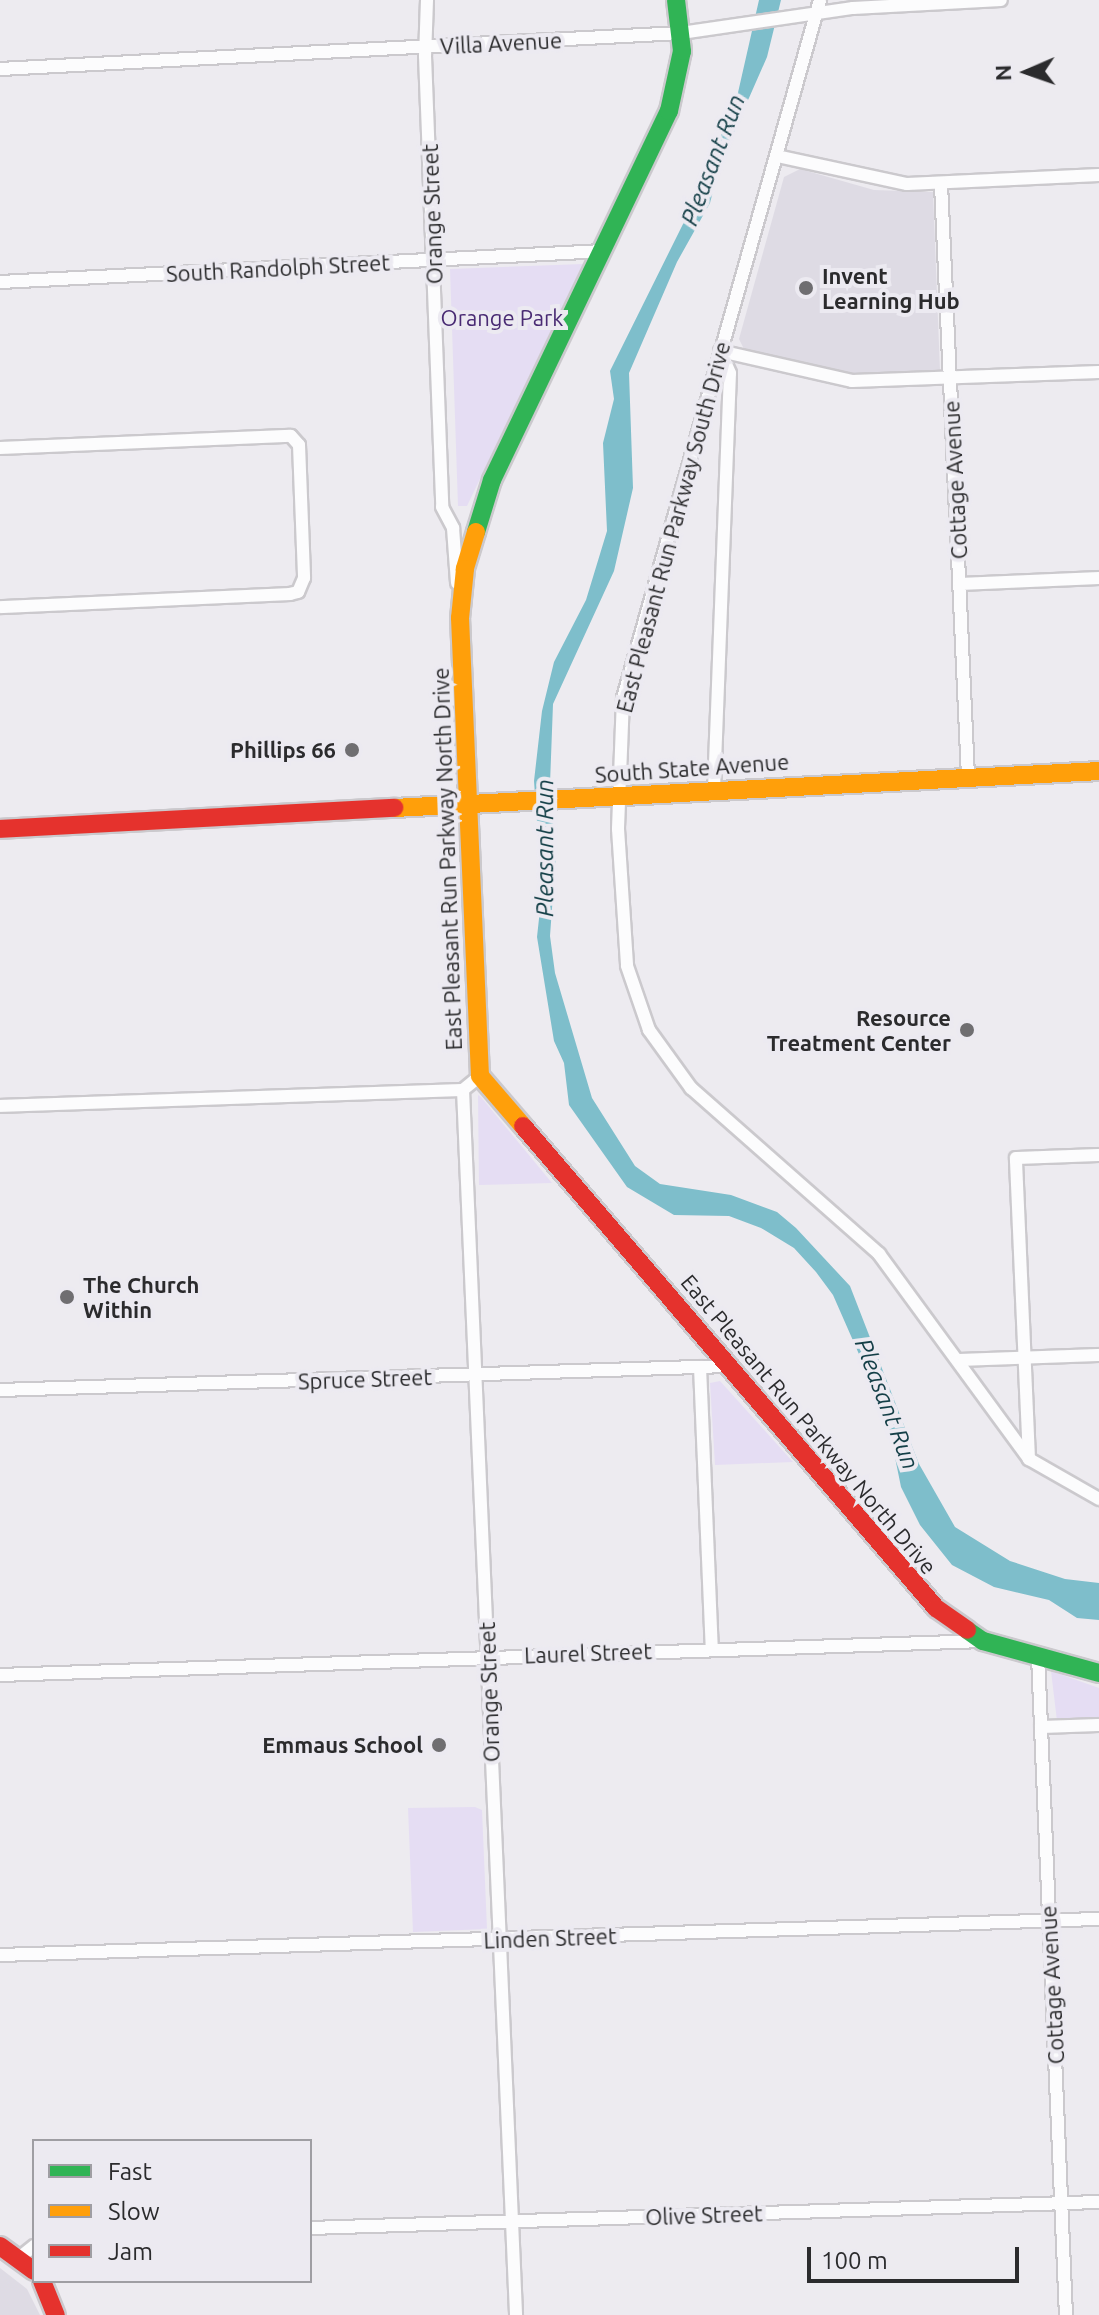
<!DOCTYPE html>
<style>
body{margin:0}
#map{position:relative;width:1099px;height:2315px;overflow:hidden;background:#edebf0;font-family:Ubuntu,sans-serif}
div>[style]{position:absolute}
.built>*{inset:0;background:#dedbe4}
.green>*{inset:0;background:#e5ddf3}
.water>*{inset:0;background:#7ebecb}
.roads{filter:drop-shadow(2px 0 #cbc9cd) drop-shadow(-2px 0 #cbc9cd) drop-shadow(0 2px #cbc9cd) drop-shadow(0 -2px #cbc9cd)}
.street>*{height:12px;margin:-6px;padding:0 6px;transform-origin:6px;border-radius:6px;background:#fcfcfd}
.fast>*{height:18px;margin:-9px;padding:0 9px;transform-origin:9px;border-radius:9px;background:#30b455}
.slow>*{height:18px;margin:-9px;padding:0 9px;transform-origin:9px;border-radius:9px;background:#ff9f0a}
.jam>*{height:18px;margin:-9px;padding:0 9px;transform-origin:9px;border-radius:9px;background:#e5322d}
.dots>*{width:22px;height:22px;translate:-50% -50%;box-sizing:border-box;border:4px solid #eceaf1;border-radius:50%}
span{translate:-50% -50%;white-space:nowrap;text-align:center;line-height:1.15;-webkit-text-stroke:8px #eceaf1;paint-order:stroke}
.street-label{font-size:22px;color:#2b2b2d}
.poi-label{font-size:22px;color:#2b2b2d;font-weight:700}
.left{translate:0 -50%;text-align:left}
.right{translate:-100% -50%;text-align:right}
.park-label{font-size:22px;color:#492b73}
.water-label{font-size:24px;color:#143f47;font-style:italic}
.legend{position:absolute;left:32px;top:2139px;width:280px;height:144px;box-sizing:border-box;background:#eceaf1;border:2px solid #9f9ea3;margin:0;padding:10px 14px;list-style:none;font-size:24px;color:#2b2b2d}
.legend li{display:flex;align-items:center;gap:16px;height:40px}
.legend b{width:40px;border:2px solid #9f9ea3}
.north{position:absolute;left:987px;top:32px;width:80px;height:80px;-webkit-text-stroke:6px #eceaf1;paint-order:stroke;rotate:268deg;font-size:22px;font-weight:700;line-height:32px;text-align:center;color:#2b2b2d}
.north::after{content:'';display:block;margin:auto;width:28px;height:36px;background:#2b2b2d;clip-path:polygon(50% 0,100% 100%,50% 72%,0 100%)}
.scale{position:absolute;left:807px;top:2247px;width:212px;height:36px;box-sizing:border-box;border:4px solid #2b2b2d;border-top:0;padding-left:10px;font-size:24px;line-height:28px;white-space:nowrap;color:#2b2b2d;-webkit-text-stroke:6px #eceaf1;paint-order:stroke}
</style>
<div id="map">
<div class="built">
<div style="clip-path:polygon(800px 169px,874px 190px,933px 192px,940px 371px,855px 377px,744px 349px,739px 339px,784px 177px)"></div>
<div style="clip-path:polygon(0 2268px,27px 2289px,40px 2315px,0 2315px)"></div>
</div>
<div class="green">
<div style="clip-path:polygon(583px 264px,467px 506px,458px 506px,450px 269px)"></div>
<div style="clip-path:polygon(478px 1095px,481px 1097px,552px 1183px,479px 1185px)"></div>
<div style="clip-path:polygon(720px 1381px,793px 1462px,715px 1465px,710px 1383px)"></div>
<div style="clip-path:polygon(1051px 1671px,1099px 1688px,1099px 1720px,1057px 1721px)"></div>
<div style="clip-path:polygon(475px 1807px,482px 1810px,487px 1929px,413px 1932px,408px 1808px)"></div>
</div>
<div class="water">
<div style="clip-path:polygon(759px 0,781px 0,767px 57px,720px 164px,710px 203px,677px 262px,629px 373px,633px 488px,614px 571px,553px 704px,550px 784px,556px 853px,550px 936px,555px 973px,592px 1098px,635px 1166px,660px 1184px,731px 1195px,777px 1212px,796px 1228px,850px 1286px,919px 1464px,955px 1527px,1010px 1561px,1065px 1579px,1099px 1583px,1099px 1620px,1077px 1618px,1049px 1600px,994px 1587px,952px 1565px,920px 1525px,901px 1487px,887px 1418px,833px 1295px,816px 1272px,794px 1248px,761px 1228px,729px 1216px,674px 1215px,627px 1187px,569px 1105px,564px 1063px,554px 1041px,537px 937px,542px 891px,534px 781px,542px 711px,554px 662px,586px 600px,607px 531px,603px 443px,614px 399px,610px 371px,684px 222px,737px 97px)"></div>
</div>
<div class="roads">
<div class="street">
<div style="left:427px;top:0;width:56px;rotate:92deg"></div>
<div style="left:425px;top:56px;width:451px;rotate:87.8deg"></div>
<div style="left:442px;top:507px;width:24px;rotate:62deg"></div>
<div style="left:453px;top:528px;width:55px;rotate:85.8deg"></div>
<div style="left:820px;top:0;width:725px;rotate:105.76deg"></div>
<div style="left:623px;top:698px;width:131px;rotate:92.2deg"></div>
<div style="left:618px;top:829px;width:137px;rotate:86.2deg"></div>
<div style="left:627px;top:966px;width:68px;rotate:71deg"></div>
<div style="left:649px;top:1030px;width:72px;rotate:54.1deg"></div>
<div style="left:691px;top:1088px;width:251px;rotate:41.4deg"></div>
<div style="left:879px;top:1254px;width:254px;rotate:53.8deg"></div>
<div style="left:1029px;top:1459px;width:81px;rotate:29.7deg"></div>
<div style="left:0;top:69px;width:682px;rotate:-3.03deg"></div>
<div style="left:681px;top:33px;width:174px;rotate:-8.3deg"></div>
<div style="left:853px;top:8px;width:148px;rotate:-3.1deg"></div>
<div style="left:777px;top:156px;width:133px;rotate:12.2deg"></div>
<div style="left:907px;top:184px;width:192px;rotate:-2.7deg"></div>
<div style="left:941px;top:184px;width:594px;rotate:87.39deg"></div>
<div style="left:0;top:282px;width:605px;rotate:-2.94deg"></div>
<div style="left:720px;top:351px;width:135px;rotate:12.8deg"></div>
<div style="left:852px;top:381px;width:247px;rotate:-2.1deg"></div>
<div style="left:0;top:448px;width:291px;rotate:-2.4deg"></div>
<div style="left:291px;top:436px;width:12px;rotate:48deg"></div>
<div style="left:299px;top:445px;width:133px;rotate:87.8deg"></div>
<div style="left:304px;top:578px;width:15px;rotate:113deg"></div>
<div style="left:298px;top:592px;width:8px;rotate:166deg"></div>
<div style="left:290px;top:594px;width:290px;rotate:177.4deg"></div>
<div style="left:960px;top:584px;width:139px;rotate:-2.5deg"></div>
<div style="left:714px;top:789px;width:416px;rotate:-87.8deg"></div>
<div style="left:730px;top:373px;width:24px;rotate:-114deg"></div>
<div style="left:480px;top:1076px;width:22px;rotate:141deg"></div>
<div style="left:463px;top:1090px;width:1226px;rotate:87.52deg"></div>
<div style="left:0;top:1106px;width:463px;rotate:-2deg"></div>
<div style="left:958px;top:1360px;width:141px;rotate:-2deg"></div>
<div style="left:700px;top:1367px;width:282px;rotate:87.6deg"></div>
<div style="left:0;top:1390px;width:729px;rotate:-1.89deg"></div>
<div style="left:1029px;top:1459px;width:301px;rotate:-92.5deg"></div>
<div style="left:1016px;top:1158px;width:83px;rotate:-2.1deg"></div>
<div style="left:1038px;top:1656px;width:660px;rotate:87.57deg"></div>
<div style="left:0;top:1675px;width:984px;rotate:-1.98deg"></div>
<div style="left:1041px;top:1727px;width:58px;rotate:-2deg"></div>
<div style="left:0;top:1955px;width:1100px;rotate:-1.88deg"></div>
<div style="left:310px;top:2228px;width:789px;rotate:-1.89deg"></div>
<div style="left:19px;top:2258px;width:19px;rotate:-39deg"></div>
</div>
<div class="fast">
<div style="left:476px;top:532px;width:54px;rotate:-72.9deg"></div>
<div style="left:492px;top:480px;width:409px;rotate:-64.4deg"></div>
<div style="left:669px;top:111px;width:61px;rotate:-77.8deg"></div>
<div style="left:682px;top:51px;width:51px;rotate:-96.7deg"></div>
<div style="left:967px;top:1630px;width:19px;rotate:35deg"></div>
<div style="left:983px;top:1641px;width:120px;rotate:15.4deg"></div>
</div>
<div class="slow">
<div style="left:476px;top:532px;width:39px;rotate:107deg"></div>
<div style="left:465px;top:569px;width:49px;rotate:95.8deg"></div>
<div style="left:460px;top:618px;width:458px;rotate:87.5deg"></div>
<div style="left:480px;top:1076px;width:66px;rotate:49.3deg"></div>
<div style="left:394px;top:808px;width:706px;rotate:-3deg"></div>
</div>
<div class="jam">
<div style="left:0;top:829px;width:395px;rotate:-3.1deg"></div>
<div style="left:523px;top:1126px;width:635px;rotate:49.41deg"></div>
<div style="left:936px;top:1608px;width:38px;rotate:35deg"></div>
<div style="left:0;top:2246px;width:42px;rotate:36.3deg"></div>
<div style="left:42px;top:2281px;width:37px;rotate:68deg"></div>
</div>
</div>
<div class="dots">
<div style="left:806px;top:288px;background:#6f6e71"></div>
<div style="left:352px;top:750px;background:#6f6e71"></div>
<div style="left:967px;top:1030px;background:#6f6e71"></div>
<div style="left:67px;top:1297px;background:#6f6e71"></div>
<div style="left:439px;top:1745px;background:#6f6e71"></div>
</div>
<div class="street-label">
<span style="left:501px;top:43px;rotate:-3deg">Villa Avenue</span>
<span style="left:432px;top:214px;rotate:-92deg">Orange Street</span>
<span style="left:278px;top:268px;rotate:-3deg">South Randolph Street</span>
<span style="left:955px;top:480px;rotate:-93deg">Cottage Avenue</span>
<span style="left:673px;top:527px;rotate:-75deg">East Pleasant Run Parkway South Drive</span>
<span style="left:692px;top:768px;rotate:-4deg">South State Avenue</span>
<span style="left:447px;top:859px;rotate:-92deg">East Pleasant Run Parkway North Drive</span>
<span style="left:365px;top:1379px;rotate:-2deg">Spruce Street</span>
<span style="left:809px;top:1424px;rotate:50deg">East Pleasant Run Parkway North Drive</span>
<span style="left:588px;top:1653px;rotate:-2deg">Laurel Street</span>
<span style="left:489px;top:1692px;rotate:-92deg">Orange Street</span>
<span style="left:550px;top:1938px;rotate:-2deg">Linden Street</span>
<span style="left:1052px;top:1985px;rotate:-93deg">Cottage Avenue</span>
<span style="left:704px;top:2215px;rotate:-2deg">Olive Street</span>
</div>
<div class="poi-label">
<span class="left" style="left:822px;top:288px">Invent<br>Learning Hub</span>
<span class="right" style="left:336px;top:750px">Phillips 66</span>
<span class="right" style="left:951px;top:1030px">Resource<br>Treatment Center</span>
<span class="left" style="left:83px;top:1297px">The Church<br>Within</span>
<span class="right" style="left:423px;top:1745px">Emmaus School</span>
</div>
<div class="park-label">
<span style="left:502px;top:318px">Orange Park</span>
</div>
<div class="water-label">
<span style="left:713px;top:160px;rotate:-69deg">Pleasant Run</span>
<span style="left:545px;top:848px;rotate:-90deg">Pleasant Run</span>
<span style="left:887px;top:1404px;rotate:69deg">Pleasant Run</span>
</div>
<ul class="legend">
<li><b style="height:10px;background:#30b455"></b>Fast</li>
<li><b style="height:10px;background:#ff9f0a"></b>Slow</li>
<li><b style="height:10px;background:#e5322d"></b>Jam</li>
</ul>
<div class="north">N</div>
<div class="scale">100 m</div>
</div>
